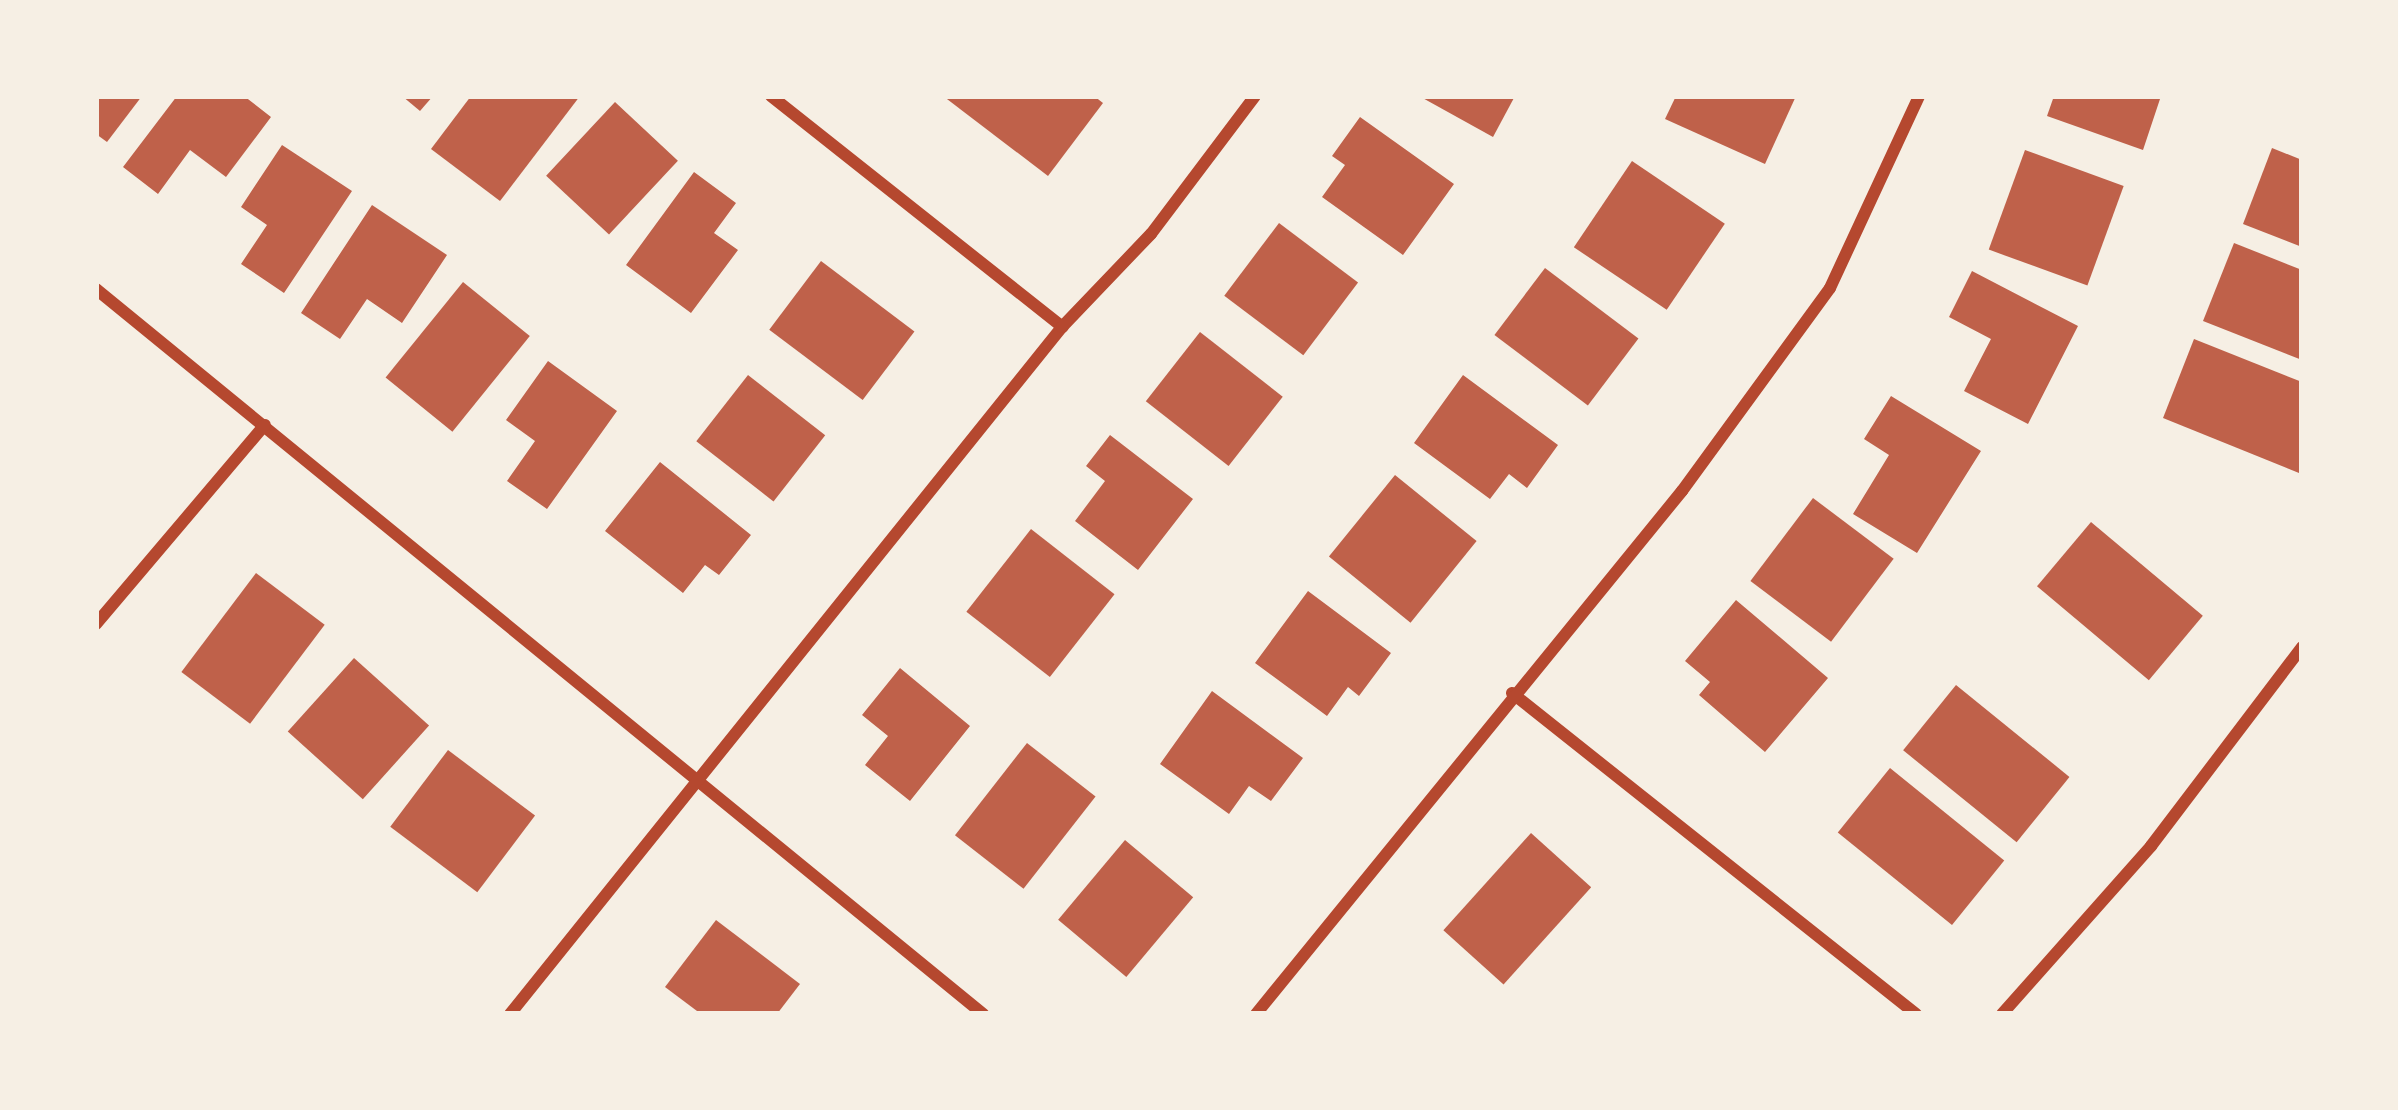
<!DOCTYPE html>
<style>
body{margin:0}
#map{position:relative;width:2398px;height:1110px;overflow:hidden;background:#f6efe4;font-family:"Roboto Serif",serif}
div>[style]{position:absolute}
.building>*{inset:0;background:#bf614a;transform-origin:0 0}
.minor>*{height:12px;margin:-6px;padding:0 6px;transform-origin:6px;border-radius:6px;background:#b5482f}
span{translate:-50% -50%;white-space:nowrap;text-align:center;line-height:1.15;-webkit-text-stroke:9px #f6efe4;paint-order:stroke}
.frame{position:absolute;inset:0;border:99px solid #f6efe4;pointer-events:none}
</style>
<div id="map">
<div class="building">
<div style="clip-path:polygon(96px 96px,142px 96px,107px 142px,96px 134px)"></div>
<div style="clip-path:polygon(177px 96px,244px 96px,271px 117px,226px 177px,190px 150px,158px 194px,123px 167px)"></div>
<div style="clip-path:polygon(402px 96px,433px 96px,420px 111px)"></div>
<div style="clip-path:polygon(471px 96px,580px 96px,500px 201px,431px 149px)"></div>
<div style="clip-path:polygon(943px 96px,1094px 96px,1103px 103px,1048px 176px)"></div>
<div style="clip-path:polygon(1419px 96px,1515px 96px,1493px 137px)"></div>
<div style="clip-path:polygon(1676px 96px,1796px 96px,1765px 164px,1665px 119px)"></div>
<div style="clip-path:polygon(2054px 96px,2161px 96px,2143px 150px,2047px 116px)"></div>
<div style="left:615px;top:102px;width:86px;height:101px;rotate:43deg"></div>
<div style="clip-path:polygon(1360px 117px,1454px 184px,1403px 255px,1322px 197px,1345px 165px,1332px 156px)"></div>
<div style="clip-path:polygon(282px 145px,352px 191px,284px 293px,241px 264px,267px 225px,241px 207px)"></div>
<div style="clip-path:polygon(2272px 148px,2302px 160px,2302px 247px,2243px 224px)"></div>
<div style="left:2025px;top:150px;width:105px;height:106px;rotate:20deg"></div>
<div style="left:1632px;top:161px;width:112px;height:104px;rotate:34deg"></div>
<div style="clip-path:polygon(694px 172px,736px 203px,714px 233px,738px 250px,691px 313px,626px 265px)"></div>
<div style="clip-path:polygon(372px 205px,447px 255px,402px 323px,367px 299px,340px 339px,301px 313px)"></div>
<div style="left:1279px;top:223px;width:99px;height:91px;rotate:37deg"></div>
<div style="clip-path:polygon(2234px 243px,2302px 270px,2302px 360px,2203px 321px)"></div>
<div style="left:821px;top:261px;width:117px;height:86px;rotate:37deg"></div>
<div style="left:1545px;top:268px;width:117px;height:84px;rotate:37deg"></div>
<div style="clip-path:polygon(1972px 271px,2078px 326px,2028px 424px,1964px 391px,1991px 339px,1949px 317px)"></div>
<div style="left:463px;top:282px;width:86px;height:123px;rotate:39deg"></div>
<div style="left:1200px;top:332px;width:105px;height:88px;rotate:38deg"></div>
<div style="clip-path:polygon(2194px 339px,2302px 382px,2299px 473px,2163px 418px)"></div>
<div style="clip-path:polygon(548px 361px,617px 411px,547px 509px,507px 481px,535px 441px,506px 420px)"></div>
<div style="left:748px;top:375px;width:98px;height:84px;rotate:38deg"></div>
<div style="clip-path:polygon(1463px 375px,1558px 445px,1527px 488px,1509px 474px,1490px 499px,1414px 443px)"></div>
<div style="clip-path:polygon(1891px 396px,1981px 451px,1917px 553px,1853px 514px,1889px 455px,1864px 439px)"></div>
<div style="clip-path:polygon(1110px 435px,1193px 499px,1138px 570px,1075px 521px,1105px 481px,1086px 466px)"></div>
<div style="clip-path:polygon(660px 462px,751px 535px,719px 575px,705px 565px,683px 593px,605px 531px)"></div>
<div style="left:1395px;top:475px;width:105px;height:105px;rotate:39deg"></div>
<div style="left:1813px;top:498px;width:101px;height:104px;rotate:37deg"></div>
<div style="left:2091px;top:522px;width:146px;height:84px;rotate:40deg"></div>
<div style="left:1031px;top:529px;width:106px;height:105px;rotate:38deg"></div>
<div style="left:256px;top:573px;width:86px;height:124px;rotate:37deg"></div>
<div style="clip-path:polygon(1308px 591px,1391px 653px,1359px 696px,1348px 687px,1327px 716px,1255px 663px)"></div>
<div style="clip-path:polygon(1736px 600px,1828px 678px,1765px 752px,1699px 695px,1710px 682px,1685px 661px)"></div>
<div style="left:354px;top:658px;width:101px;height:99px;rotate:42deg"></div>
<div style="clip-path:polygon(900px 668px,970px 726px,910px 801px,865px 765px,888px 736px,862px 715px)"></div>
<div style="left:1956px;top:685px;width:146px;height:84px;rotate:39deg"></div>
<div style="clip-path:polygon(1212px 691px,1303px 758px,1271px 801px,1249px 786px,1229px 814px,1160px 764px)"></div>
<div style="left:1027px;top:743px;width:87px;height:117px;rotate:38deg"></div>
<div style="left:448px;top:750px;width:109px;height:96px;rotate:37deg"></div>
<div style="left:1890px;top:768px;width:147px;height:83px;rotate:39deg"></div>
<div style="left:1531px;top:833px;width:81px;height:131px;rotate:42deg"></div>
<div style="left:1125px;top:840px;width:89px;height:104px;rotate:40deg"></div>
<div style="clip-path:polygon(716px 920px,800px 984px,777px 1014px,701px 1014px,665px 987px)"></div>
</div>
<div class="minor">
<div style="left:771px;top:96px;width:372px;rotate:38.4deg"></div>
<div style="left:96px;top:289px;width:1146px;rotate:39.26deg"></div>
<div style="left:96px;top:624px;width:261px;rotate:-49.7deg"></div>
<div style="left:1512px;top:693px;width:516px;rotate:38.47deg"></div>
<div style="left:510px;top:1014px;width:881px;rotate:-51.22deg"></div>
<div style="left:1062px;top:327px;width:129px;rotate:-46.3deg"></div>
<div style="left:1151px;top:234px;width:173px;rotate:-53deg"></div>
<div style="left:1256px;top:1014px;width:675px;rotate:-50.84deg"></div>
<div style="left:1682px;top:491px;width:251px;rotate:-53.9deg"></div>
<div style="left:1830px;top:288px;width:212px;rotate:-65.1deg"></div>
<div style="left:2002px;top:1014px;width:225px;rotate:-48.4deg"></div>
<div style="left:2151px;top:846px;width:250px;rotate:-52.8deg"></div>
</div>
<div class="frame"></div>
</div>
